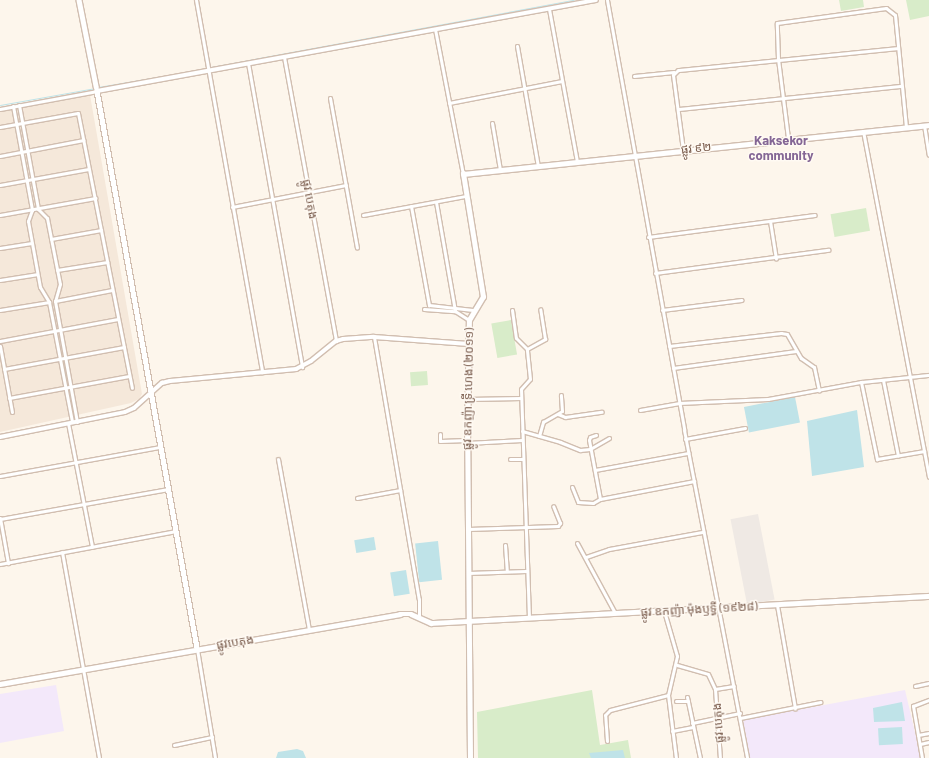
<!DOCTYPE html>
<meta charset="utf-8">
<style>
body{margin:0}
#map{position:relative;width:929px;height:758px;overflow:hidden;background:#fdf6ec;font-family:Barlow,"Noto Sans Khmer",sans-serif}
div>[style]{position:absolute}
.residential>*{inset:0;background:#f5e8da}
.industrial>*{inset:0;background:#efe9e4;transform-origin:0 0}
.education>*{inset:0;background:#f3e8fa}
.green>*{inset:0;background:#d8ecc9;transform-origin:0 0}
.water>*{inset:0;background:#bfe3e8;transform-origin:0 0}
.stream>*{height:1px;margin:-0.5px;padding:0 0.5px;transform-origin:0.5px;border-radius:0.5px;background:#bfe3e8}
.roads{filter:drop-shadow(1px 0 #d1beb0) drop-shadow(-1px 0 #d1beb0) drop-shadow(0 1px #d1beb0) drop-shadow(0 -1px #d1beb0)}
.minor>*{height:3px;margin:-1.5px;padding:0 1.5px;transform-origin:1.5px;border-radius:1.5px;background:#fff}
.tertiary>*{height:4px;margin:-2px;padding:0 2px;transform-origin:2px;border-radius:2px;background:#fff}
.secondary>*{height:4.5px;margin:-2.25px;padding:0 2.25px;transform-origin:2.25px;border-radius:2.25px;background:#fff}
span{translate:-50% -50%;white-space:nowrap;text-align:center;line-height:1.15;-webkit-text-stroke:3px #fffaf3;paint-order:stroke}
.street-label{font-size:12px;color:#7a5c4d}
.neighbourhood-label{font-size:13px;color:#846695;font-weight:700}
</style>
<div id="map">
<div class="residential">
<div style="clip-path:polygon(90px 95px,142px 394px,139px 399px,131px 403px,0 432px,0 112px)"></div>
</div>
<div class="industrial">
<div style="left:758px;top:514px;width:87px;height:28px;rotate:79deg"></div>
</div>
<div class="education">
<div style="clip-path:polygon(56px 685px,64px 731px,0 743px,0 694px)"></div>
<div style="clip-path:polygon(905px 690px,921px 758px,750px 758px,743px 720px)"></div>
</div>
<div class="green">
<div style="clip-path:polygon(839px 0,863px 0,864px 7px,841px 11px)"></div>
<div style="clip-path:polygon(906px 0,929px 0,929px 16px,910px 20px)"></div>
<div style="left:866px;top:208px;width:23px;height:36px;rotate:80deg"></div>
<div style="left:511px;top:320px;width:35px;height:20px;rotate:80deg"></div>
<div style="left:427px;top:371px;width:14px;height:17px;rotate:86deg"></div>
<div style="clip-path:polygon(592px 690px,600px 745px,628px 740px,631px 758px,478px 758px,477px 712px)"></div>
</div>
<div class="water">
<div style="left:795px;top:397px;width:26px;height:52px;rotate:79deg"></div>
<div style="clip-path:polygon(857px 410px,864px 467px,812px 476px,807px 421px)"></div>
<div style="left:374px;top:537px;width:13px;height:20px;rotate:81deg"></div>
<div style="left:438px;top:541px;width:39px;height:23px;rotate:84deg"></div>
<div style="left:406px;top:570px;width:24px;height:16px;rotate:81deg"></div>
<div style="clip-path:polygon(902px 702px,905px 721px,874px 722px,873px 708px)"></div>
<div style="left:902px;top:727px;width:17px;height:24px;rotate:87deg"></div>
<div style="clip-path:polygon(297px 749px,303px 751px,306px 758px,276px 758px,278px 752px)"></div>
<div style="clip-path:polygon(623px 750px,625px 758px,591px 758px,589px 753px)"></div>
</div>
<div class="stream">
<div style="left:211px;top:67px;width:369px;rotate:-10.5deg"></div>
<div style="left:98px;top:87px;width:108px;rotate:-9.6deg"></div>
<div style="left:0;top:105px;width:97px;rotate:-10.1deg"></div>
</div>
<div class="roads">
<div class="minor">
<div style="left:196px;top:0;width:378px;rotate:79.9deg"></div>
<div style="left:607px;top:0;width:437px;rotate:79.8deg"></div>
<div style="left:684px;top:430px;width:334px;rotate:79.1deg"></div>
<div style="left:549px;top:9px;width:155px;rotate:79.6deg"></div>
<div style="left:435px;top:29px;width:148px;rotate:79.1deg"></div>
<div style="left:517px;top:46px;width:122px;rotate:80.1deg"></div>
<div style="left:284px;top:57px;width:289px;rotate:79.6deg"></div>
<div style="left:248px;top:63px;width:309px;rotate:79.9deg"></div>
<div style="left:634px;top:76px;width:40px;rotate:-5.7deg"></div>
<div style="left:330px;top:98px;width:152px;rotate:79.8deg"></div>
<div style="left:449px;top:103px;width:115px;rotate:-11deg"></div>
<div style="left:19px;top:105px;width:106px;rotate:79.6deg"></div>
<div style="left:38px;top:209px;width:13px;rotate:45deg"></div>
<div style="left:47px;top:218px;width:67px;rotate:78.9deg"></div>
<div style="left:60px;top:284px;width:18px;rotate:106deg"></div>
<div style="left:55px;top:301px;width:123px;rotate:79.7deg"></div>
<div style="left:13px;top:106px;width:106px;rotate:79.6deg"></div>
<div style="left:32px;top:210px;width:12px;rotate:110deg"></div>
<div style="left:28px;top:221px;width:67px;rotate:79.7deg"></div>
<div style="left:40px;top:287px;width:17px;rotate:59deg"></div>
<div style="left:49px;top:302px;width:122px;rotate:79.1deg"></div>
<div style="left:0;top:109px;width:99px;rotate:-10.5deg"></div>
<div style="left:678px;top:109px;width:224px;rotate:-5.9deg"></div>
<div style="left:492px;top:123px;width:48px;rotate:80.3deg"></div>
<div style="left:924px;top:125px;width:30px;rotate:81deg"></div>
<div style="left:0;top:127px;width:79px;rotate:-10.2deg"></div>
<div style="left:78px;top:113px;width:280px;rotate:78.9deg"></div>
<div style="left:863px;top:131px;width:352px;rotate:79.2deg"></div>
<div style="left:788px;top:138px;width:80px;rotate:-97.2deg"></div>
<div style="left:778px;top:59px;width:36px;rotate:-92deg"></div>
<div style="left:777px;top:23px;width:110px;rotate:-7.8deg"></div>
<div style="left:886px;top:8px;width:11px;rotate:38deg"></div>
<div style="left:895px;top:15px;width:113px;rotate:84.4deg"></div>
<div style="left:683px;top:150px;width:76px;rotate:-97.6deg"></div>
<div style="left:673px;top:75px;width:7px;rotate:-45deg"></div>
<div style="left:678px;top:70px;width:220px;rotate:-5.7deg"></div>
<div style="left:0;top:156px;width:85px;rotate:-10.9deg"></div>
<div style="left:0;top:185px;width:90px;rotate:-10.2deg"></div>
<div style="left:436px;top:202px;width:111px;rotate:80.1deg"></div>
<div style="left:411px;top:206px;width:101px;rotate:79.7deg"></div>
<div style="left:429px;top:305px;width:44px;rotate:6.5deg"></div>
<div style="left:232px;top:207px;width:116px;rotate:-10.9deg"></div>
<div style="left:0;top:215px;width:97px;rotate:-10.1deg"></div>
<div style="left:363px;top:215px;width:105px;rotate:-10.5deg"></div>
<div style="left:770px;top:221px;width:38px;rotate:81deg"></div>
<div style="left:648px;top:237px;width:168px;rotate:-7.5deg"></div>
<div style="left:51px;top:239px;width:51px;rotate:-10.2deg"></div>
<div style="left:0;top:248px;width:32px;rotate:-9deg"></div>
<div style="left:57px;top:270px;width:51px;rotate:-9.1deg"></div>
<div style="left:655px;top:273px;width:175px;rotate:-7.6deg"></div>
<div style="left:0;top:280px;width:37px;rotate:-9deg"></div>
<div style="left:55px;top:301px;width:58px;rotate:-10.9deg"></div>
<div style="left:424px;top:309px;width:31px;rotate:4deg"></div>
<div style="left:455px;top:311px;width:17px;rotate:33deg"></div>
<div style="left:0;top:310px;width:50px;rotate:-9.3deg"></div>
<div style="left:512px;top:310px;width:28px;rotate:82deg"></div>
<div style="left:516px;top:338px;width:16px;rotate:45deg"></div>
<div style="left:662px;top:310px;width:80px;rotate:-7.2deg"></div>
<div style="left:374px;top:337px;width:266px;rotate:80.3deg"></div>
<div style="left:419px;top:599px;width:19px;rotate:90deg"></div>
<div style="left:0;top:341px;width:120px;rotate:-10.6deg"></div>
<div style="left:0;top:346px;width:67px;rotate:79.7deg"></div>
<div style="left:669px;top:346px;width:113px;rotate:-6.6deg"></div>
<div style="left:781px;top:333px;width:6px;rotate:9deg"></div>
<div style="left:787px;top:334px;width:28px;rotate:60deg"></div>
<div style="left:801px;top:358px;width:16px;rotate:35deg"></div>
<div style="left:814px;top:367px;width:24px;rotate:78deg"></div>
<div style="left:673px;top:368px;width:124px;rotate:-7.9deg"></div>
<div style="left:4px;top:369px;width:122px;rotate:-10.4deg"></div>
<div style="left:883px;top:380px;width:77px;rotate:78.8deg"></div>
<div style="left:861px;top:382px;width:79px;rotate:78.3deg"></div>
<div style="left:877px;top:459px;width:48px;rotate:-9.7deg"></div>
<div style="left:9px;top:398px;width:122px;rotate:-10.4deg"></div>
<div style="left:468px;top:399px;width:53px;rotate:-1.1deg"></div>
<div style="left:640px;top:410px;width:40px;rotate:-10deg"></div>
<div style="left:679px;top:403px;width:89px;rotate:-2.6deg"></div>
<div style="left:768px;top:399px;width:95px;rotate:-10.4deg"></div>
<div style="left:861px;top:382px;width:68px;rotate:-5.9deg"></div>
<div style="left:558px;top:414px;width:8px;rotate:23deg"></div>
<div style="left:565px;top:417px;width:37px;rotate:-8deg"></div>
<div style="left:68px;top:423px;width:126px;rotate:79deg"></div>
<div style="left:522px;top:431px;width:40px;rotate:16deg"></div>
<div style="left:560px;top:442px;width:22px;rotate:22deg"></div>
<div style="left:580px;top:450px;width:10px;rotate:-6deg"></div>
<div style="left:590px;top:449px;width:22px;rotate:-30deg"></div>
<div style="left:440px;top:434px;width:7px;rotate:90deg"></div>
<div style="left:440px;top:441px;width:27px;rotate:-2deg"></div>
<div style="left:596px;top:435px;width:6px;rotate:162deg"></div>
<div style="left:590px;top:437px;width:3px;rotate:108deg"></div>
<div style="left:589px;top:440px;width:60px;rotate:79.4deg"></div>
<div style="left:539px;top:436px;width:15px;rotate:-74deg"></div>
<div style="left:543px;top:422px;width:22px;rotate:-30deg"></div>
<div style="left:562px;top:411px;width:16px;rotate:-94deg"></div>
<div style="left:685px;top:439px;width:61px;rotate:-10.4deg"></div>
<div style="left:467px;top:443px;width:55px;rotate:-3.1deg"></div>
<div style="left:278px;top:459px;width:173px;rotate:79.7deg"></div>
<div style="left:510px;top:459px;width:13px"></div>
<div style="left:595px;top:470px;width:95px;rotate:-10.4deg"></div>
<div style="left:0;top:476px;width:163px;rotate:-10.3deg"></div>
<div style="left:572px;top:487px;width:16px;rotate:68deg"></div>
<div style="left:578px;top:502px;width:15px;rotate:4deg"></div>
<div style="left:593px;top:503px;width:8px;rotate:-30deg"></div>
<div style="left:600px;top:499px;width:96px;rotate:-10.8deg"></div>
<div style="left:357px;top:498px;width:44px;rotate:-10.5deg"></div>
<div style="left:0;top:518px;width:46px;rotate:79.9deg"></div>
<div style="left:0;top:519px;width:171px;rotate:-10.1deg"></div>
<div style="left:468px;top:529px;width:90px;rotate:-1.9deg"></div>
<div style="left:558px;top:526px;width:4px;rotate:-56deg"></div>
<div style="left:560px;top:523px;width:18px;rotate:-112deg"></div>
<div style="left:577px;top:543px;width:80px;rotate:61.5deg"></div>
<div style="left:505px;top:545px;width:26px;rotate:86deg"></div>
<div style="left:62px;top:552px;width:209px;rotate:79.8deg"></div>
<div style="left:586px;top:557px;width:24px;rotate:-19deg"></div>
<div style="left:609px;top:549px;width:96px;rotate:-10.3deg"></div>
<div style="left:0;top:564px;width:179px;rotate:-10.6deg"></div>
<div style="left:468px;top:573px;width:58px;rotate:-2deg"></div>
<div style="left:777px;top:605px;width:105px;rotate:80.1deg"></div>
<div style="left:664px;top:611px;width:47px;rotate:73.9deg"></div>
<div style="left:677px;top:656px;width:40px;rotate:103deg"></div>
<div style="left:668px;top:695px;width:64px;rotate:82.8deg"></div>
<div style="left:529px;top:618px;width:229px;rotate:-92deg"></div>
<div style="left:521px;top:389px;width:13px;rotate:-48deg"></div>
<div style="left:530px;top:379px;width:30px;rotate:-96deg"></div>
<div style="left:527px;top:349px;width:21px;rotate:-29deg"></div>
<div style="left:545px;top:339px;width:30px;rotate:-99deg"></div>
<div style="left:197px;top:649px;width:110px;rotate:80.6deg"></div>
<div style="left:677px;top:665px;width:32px;rotate:16deg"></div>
<div style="left:708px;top:674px;width:17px;rotate:65deg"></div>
<div style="left:715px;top:689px;width:19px;rotate:-9deg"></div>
<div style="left:915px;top:686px;width:14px;rotate:-12deg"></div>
<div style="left:715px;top:689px;width:69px;rotate:85.9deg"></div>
<div style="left:687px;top:697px;width:62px;rotate:78deg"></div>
<div style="left:676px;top:701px;width:12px"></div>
<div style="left:740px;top:718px;width:82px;rotate:-11.3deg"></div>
<div style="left:692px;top:723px;width:49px;rotate:-11.8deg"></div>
<div style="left:672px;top:731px;width:21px;rotate:-11deg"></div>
<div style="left:918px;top:735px;width:11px;rotate:-10deg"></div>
<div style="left:607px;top:741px;width:26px;rotate:-94deg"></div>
<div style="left:605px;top:715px;width:7px;rotate:-45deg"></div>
<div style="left:610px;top:710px;width:60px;rotate:-14.5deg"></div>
<div style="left:920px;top:744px;width:9px;rotate:-13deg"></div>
<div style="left:174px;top:745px;width:39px;rotate:-12deg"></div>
<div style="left:922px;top:758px;width:53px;rotate:-99.8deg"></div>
<div style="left:913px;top:706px;width:17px;rotate:-21deg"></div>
</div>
<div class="tertiary">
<div style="left:96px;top:86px;width:5px;rotate:79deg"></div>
<div style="left:97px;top:91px;width:507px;rotate:-10.34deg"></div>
<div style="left:0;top:437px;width:127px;rotate:-11.3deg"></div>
<div style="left:125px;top:412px;width:10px;rotate:-24deg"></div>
<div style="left:134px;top:408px;width:38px;rotate:-42deg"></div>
<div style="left:162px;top:383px;width:8px;rotate:-14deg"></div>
<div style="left:170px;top:381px;width:127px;rotate:-5.4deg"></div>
<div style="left:296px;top:369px;width:17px;rotate:-28deg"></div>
<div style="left:311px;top:361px;width:32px;rotate:-39deg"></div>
<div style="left:336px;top:341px;width:7px;rotate:-16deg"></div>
<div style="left:343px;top:339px;width:31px;rotate:-4deg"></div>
<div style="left:374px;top:337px;width:95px;rotate:4.2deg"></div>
</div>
<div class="secondary">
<div style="left:79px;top:0;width:88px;rotate:78.8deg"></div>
<div style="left:97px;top:91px;width:566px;rotate:79.82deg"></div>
<div style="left:0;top:684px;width:406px;rotate:-9.9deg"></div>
<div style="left:400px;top:614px;width:11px"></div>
<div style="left:411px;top:614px;width:22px;rotate:24deg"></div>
<div style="left:431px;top:623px;width:499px;rotate:-3.1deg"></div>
<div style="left:470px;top:758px;width:315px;rotate:-90.5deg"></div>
<div style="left:467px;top:443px;width:123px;rotate:-89.1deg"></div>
<div style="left:469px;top:320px;width:27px;rotate:-59deg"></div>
<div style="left:483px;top:297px;width:125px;rotate:-99.2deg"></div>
<div style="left:463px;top:174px;width:469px;rotate:-6deg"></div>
</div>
</div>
<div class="street-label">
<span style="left:696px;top:148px;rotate:-6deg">ផ្លូវ ៩២</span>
<span style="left:310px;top:199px;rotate:80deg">ផ្លូវ បេតុង</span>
<span style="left:468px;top:389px;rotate:-89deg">ផ្លូវ ឧកញ៉ា ទ្រី ហេង (២០១១)</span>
<span style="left:699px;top:609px;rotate:-3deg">ផ្លូវ ឧកញ៉ា ម៉ុងឫទ្ធី (១៩២៨)</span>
<span style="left:235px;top:642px;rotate:-9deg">ផ្លូវបេតុង</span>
<span style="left:718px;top:723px;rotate:-94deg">ផ្លូវ បេតុង</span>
</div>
<div class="neighbourhood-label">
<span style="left:781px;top:148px">Kaksekor<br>community</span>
</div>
</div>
